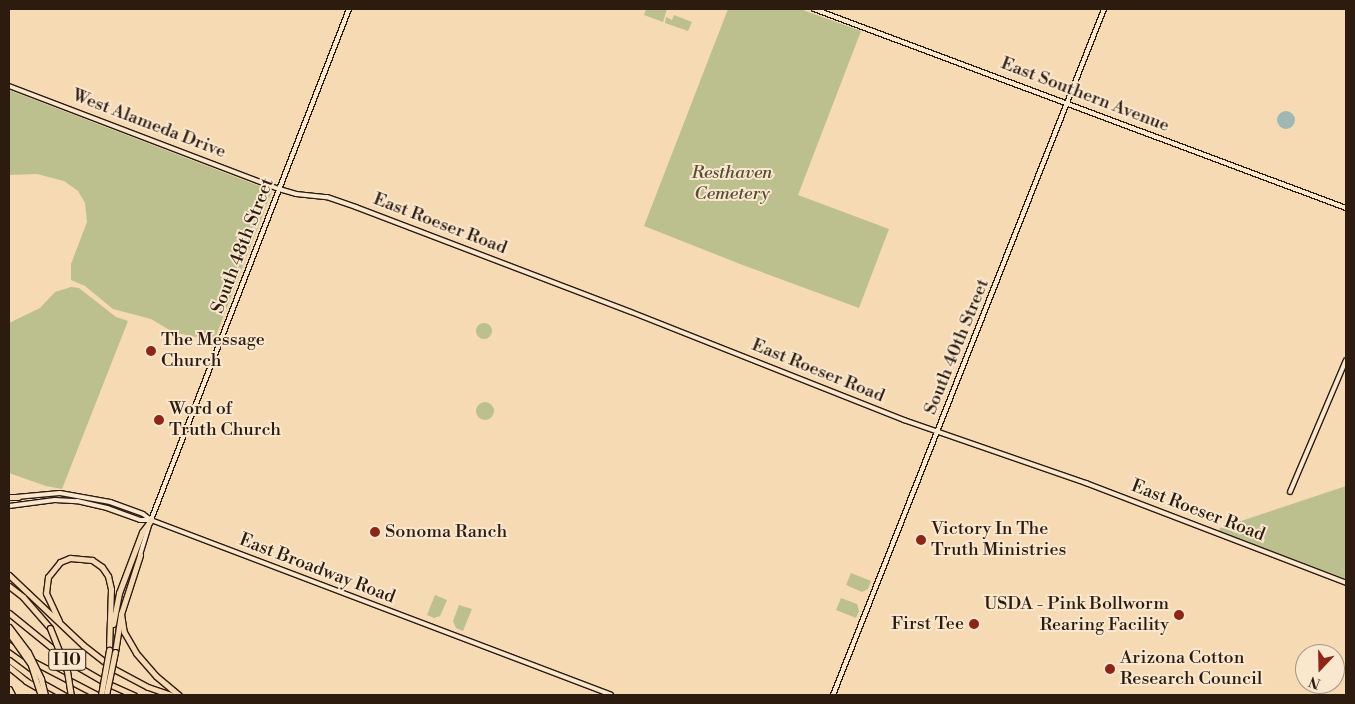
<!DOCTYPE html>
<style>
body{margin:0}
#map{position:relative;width:1355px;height:704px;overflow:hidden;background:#f6dab3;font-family:"Libre Bodoni",serif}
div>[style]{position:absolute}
.green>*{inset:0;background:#bbc08e}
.round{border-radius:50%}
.water>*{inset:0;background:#9eb9b4}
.roads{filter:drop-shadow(1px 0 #2c1b0f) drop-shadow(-1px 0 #2c1b0f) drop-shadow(0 1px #2c1b0f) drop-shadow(0 -1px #2c1b0f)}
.secondary>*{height:4px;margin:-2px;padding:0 2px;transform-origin:2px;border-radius:2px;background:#f9e7ce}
.highway>*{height:5px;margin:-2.5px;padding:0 2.5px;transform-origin:2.5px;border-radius:2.5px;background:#f6dab3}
.bridges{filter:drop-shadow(1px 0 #2c1b0f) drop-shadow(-1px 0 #2c1b0f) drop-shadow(0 1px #2c1b0f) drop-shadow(0 -1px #2c1b0f)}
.highway-bridge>*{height:5px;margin:-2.5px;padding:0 2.5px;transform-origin:2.5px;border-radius:2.5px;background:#f6dab3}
.dots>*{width:14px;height:14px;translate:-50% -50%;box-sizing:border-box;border:2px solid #f9e7ce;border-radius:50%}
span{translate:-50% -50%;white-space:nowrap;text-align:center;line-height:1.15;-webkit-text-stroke:4px #f9e7ce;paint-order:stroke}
.shield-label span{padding:1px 4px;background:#f9e7ce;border:1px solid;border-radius:4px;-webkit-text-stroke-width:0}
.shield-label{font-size:16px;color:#2c1b0f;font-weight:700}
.street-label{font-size:18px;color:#2c1b0f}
.park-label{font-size:18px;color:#574d35;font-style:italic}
.poi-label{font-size:18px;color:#2c1b0f}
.left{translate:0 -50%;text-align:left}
.right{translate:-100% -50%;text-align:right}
.frame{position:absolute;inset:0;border:10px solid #2c1b0f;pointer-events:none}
.north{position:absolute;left:1295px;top:644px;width:50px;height:50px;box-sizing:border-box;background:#f9e7ce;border:1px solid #a79582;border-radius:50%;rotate:201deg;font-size:14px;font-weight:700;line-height:20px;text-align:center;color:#2c1b0f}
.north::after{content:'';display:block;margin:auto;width:18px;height:22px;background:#8f2418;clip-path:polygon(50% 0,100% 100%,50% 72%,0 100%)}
</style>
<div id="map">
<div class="green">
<div style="clip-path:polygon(646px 9px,667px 9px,663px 22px,644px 15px)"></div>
<div style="clip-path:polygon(728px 9px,800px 9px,861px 31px,798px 195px,889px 229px,859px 308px,740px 264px,644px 226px)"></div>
<div style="clip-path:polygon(674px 15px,692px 22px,688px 31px,665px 23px,666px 17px,672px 20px)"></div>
<div style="clip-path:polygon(9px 90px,272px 191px,214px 341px,173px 332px,151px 319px,113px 309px,85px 286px,71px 280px,71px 264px,87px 222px,85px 203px,78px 191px,64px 181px,37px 174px,9px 175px)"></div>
<div style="clip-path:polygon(71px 287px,79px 288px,116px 317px,128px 321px,62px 489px,46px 486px,9px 473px,9px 323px,40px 308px,55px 292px)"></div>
<div class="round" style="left:476px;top:323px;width:16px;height:16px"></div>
<div class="round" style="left:476px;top:402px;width:18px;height:18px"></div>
<div style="clip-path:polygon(1346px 486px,1346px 579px,1219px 531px,1220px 528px)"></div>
<div style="clip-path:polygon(851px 573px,871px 581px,868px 589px,862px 592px,846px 585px)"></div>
<div style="clip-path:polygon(435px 595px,447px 600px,440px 616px,434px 618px,427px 615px)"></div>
<div style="clip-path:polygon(841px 598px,857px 604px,859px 611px,856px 618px,836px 610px)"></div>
<div style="clip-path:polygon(459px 605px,472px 609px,463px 631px,456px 628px,453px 621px)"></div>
</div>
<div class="water">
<div class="round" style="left:1277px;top:111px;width:18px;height:18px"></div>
</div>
<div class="roads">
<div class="secondary">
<div style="left:814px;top:9px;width:568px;rotate:20.51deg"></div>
<div style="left:9px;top:86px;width:289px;rotate:20.9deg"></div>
<div style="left:279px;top:189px;width:18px;rotate:16deg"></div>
<div style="left:296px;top:194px;width:31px;rotate:6deg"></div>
<div style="left:327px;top:197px;width:31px;rotate:19deg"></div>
<div style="left:356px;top:207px;width:294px;rotate:20.9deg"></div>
<div style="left:631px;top:312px;width:294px;rotate:21.6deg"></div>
<div style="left:904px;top:420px;width:193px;rotate:19.1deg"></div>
<div style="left:1086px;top:483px;width:279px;rotate:21deg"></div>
<div style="left:1290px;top:492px;width:143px;rotate:-67deg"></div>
<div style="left:16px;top:497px;width:44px;rotate:-5.2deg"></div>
<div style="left:60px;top:493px;width:51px;rotate:10.2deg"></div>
<div style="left:110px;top:502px;width:35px;rotate:20deg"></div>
<div style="left:143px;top:514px;width:10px;rotate:37deg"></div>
<div style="left:151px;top:520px;width:492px;rotate:20.8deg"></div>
<div style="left:9px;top:506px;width:46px;rotate:-7.4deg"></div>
<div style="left:55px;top:500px;width:22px;rotate:3deg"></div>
<div style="left:77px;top:501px;width:31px;rotate:13deg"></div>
<div style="left:107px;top:508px;width:35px;rotate:20deg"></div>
<div style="left:140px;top:520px;width:11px"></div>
<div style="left:140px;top:555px;width:37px;rotate:-73deg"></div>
<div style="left:151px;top:520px;width:548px;rotate:-68.82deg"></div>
<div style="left:833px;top:695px;width:738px;rotate:-68.44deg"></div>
</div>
<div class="highway">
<div style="left:9px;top:497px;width:9px"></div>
<div style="left:9px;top:575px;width:102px;rotate:43.4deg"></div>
<div style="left:83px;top:645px;width:39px;rotate:38deg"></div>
<div style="left:114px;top:669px;width:38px;rotate:28deg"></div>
<div style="left:148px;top:687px;width:24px;rotate:19deg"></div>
<div style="left:9px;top:586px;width:18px;rotate:38deg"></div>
<div style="left:23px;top:597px;width:41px;rotate:48.9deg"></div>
<div style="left:9px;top:613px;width:76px;rotate:39.1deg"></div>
<div style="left:68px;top:661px;width:39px;rotate:30deg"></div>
<div style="left:102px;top:681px;width:35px;rotate:24deg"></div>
<div style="left:121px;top:614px;width:18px;rotate:81deg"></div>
<div style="left:124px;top:632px;width:24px;rotate:60deg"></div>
<div style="left:136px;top:653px;width:30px;rotate:49deg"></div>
<div style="left:156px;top:676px;width:30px;rotate:40deg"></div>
<div style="left:59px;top:621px;width:31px;rotate:-115deg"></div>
<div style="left:46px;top:593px;width:16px;rotate:-83deg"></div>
<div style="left:48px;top:577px;width:19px;rotate:-51deg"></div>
<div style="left:60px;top:562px;width:11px;rotate:-22deg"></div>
<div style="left:70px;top:558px;width:22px;rotate:5deg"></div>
<div style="left:92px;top:560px;width:12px;rotate:35deg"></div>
<div style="left:102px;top:567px;width:11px;rotate:56deg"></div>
<div style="left:108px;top:576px;width:13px;rotate:77deg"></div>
<div style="left:111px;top:589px;width:61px;rotate:91.9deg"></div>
<div style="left:113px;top:624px;width:32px;rotate:-79deg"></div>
<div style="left:119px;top:593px;width:65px;rotate:-69.3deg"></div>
<div style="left:142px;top:532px;width:15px;rotate:-53deg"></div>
<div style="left:9px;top:645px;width:19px;rotate:35deg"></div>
<div style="left:115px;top:652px;width:38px;rotate:-81deg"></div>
<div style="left:121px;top:614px;width:62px;rotate:-72.1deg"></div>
<div style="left:9px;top:660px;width:30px;rotate:37deg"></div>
<div style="left:33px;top:678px;width:35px;rotate:29deg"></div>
<div style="left:32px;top:661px;width:73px;rotate:27.6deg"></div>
<div style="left:9px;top:667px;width:22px;rotate:39deg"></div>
<div style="left:26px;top:681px;width:28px;rotate:30deg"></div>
<div style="left:9px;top:689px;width:7px;rotate:63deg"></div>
</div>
</div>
<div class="bridges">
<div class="highway-bridge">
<div style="left:9px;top:627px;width:31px;rotate:53deg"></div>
<div style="left:28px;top:652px;width:30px;rotate:64deg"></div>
<div style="left:41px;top:679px;width:16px;rotate:76deg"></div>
<div style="left:50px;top:628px;width:46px;rotate:68.4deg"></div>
<div style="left:67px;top:671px;width:24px;rotate:81deg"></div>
<div style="left:9px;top:633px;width:39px;rotate:55deg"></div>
<div style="left:31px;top:665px;width:32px;rotate:72deg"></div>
<div style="left:101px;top:695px;width:46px;rotate:-79.9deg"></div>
<div style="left:106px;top:695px;width:44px;rotate:-78.2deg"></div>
</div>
</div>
<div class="dots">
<div style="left:151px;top:351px;background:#8f2418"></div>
<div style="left:159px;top:420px;background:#8f2418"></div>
<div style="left:375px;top:532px;background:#8f2418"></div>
<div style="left:921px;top:540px;background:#8f2418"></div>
<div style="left:1179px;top:615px;background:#8f2418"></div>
<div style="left:974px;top:624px;background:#8f2418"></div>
<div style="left:1110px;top:669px;background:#8f2418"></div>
</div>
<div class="shield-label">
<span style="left:67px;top:660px">I 10</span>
</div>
<div class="street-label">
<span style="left:1085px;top:95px;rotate:21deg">East Southern Avenue</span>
<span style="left:149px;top:124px;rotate:21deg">West Alameda Drive</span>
<span style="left:440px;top:224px;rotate:21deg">East Roeser Road</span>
<span style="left:243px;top:246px;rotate:-69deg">South 48th Street</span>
<span style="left:957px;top:347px;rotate:-68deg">South 40th Street</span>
<span style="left:818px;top:371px;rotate:22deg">East Roeser Road</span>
<span style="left:1198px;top:511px;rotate:21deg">East Roeser Road</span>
<span style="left:317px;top:569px;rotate:21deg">East Broadway Road</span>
</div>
<div class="park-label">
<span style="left:732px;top:184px">Resthaven<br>Cemetery</span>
</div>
<div class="poi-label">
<span class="left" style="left:161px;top:351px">The Message<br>Church</span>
<span class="left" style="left:169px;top:420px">Word of<br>Truth Church</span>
<span class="left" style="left:931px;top:540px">Victory In The<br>Truth Ministries</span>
<span class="left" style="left:385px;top:532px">Sonoma Ranch</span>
<span class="right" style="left:1169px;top:615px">USDA - Pink Bollworm<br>Rearing Facility</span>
<span class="right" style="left:964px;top:624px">First Tee</span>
<span class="left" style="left:1120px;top:669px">Arizona Cotton<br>Research Council</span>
</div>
<div class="frame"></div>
<div class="north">N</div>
</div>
